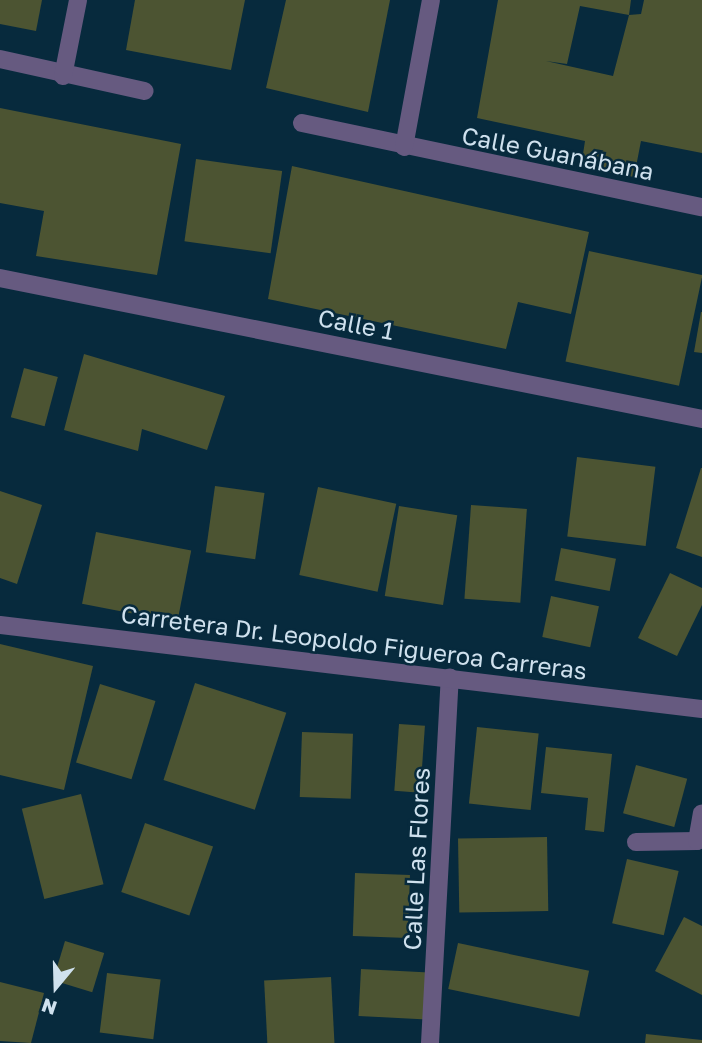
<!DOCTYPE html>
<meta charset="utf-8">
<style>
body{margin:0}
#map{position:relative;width:702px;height:1043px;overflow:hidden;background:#072a3d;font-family:"Golos Text",sans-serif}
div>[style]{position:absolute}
.building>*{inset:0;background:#4c5432;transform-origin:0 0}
.minor>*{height:18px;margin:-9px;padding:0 9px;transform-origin:9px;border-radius:9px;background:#665a80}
.tertiary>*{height:18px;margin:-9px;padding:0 9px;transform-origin:9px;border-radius:9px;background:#665a80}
span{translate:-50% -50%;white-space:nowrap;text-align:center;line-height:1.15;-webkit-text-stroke:5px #072a3d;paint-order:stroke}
.street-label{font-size:24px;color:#cfe1ee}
.north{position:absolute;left:21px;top:952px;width:70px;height:70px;-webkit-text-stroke:5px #072a3d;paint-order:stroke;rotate:199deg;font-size:19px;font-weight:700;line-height:28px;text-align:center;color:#cfe1ee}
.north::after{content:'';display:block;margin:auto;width:24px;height:32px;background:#cfe1ee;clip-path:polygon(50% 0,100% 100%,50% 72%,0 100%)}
</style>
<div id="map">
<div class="building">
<div style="clip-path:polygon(0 0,42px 0,36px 31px,0 24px)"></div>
<div style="clip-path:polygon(135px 0,245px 0,231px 70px,126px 50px)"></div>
<div style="clip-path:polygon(286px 0,390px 0,368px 112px,266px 88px)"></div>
<div style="clip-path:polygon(evenodd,498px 0,631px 0,629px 15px,641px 14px,644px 0,702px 0,702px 153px,641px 141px,634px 177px,581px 167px,585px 141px,477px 118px,498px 0,580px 6px,629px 15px,613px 76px,546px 61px,567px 64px,580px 6px)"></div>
<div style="clip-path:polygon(0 108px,181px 144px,157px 275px,36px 256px,44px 211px,0 203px)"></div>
<div style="left:196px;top:159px;width:87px;height:83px;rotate:8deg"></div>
<div style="clip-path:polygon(292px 166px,589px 232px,571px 314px,518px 302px,506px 349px,268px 299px)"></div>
<div style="left:589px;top:251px;width:116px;height:113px;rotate:12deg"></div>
<div style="clip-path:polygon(701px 312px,702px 312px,702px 353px,694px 352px)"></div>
<div style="clip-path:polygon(84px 354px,225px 396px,207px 450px,142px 429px,138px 451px,64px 430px)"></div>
<div style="left:24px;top:368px;width:35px;height:51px;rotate:15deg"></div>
<div style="left:577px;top:457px;width:79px;height:80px;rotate:7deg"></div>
<div style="clip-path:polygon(701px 468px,702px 468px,702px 557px,676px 548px)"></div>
<div style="left:215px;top:486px;width:50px;height:67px;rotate:8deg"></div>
<div style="left:318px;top:487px;width:80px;height:90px;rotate:12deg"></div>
<div style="clip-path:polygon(0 491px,42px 505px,17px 584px,0 578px)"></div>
<div style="left:471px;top:505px;width:56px;height:94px;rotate:4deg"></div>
<div style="left:399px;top:506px;width:59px;height:91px;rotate:9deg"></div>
<div style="left:96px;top:532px;width:97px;height:73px;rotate:11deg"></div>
<div style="left:561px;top:548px;width:56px;height:33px;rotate:11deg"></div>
<div style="clip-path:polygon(670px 573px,702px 588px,702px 605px,677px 656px,638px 638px)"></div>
<div style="left:551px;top:596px;width:49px;height:42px;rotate:12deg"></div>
<div style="clip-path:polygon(0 644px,93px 666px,64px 790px,0 775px)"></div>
<div style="left:195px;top:683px;width:96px;height:102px;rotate:18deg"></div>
<div style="left:100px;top:684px;width:58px;height:82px;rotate:17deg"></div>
<div style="left:399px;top:724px;width:26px;height:67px;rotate:4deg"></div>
<div style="left:477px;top:727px;width:62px;height:77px;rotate:6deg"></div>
<div style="left:302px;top:732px;width:51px;height:65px;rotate:2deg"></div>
<div style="clip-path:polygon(546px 747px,612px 754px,604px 832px,585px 830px,588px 798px,541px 793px)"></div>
<div style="left:636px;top:765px;width:53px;height:50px;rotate:15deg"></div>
<div style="left:81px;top:794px;width:93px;height:61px;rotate:76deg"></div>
<div style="left:145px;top:823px;width:72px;height:73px;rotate:19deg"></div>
<div style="left:547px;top:837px;width:74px;height:89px;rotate:89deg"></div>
<div style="left:627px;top:859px;width:53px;height:66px;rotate:13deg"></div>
<div style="left:355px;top:873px;width:55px;height:63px;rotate:2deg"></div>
<div style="clip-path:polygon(684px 917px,702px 926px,702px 995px,655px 971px)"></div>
<div style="left:65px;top:941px;width:41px;height:41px;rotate:17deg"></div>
<div style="left:458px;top:943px;width:134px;height:47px;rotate:12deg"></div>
<div style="left:361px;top:969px;width:68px;height:47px;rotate:3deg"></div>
<div style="left:107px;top:973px;width:54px;height:60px;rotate:7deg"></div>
<div style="left:331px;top:977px;width:66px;height:67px;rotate:87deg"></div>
<div style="clip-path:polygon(0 982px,44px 993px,31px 1043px,0 1041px)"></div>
<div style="clip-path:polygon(646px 1034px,702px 1040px,702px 1043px,645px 1043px)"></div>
</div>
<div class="minor">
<div style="left:0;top:59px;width:148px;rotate:12.5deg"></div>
<div style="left:63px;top:76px;width:77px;rotate:-78.8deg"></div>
<div style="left:302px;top:123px;width:409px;rotate:11.9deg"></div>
<div style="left:404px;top:147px;width:149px;rotate:-79.6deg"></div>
<div style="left:0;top:278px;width:716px;rotate:11.36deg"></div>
<div style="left:636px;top:842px;width:61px;rotate:-0.9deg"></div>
<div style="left:697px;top:841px;width:28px;rotate:-80deg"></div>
<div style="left:430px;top:1043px;width:366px;rotate:-86.9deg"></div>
</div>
<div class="tertiary">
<div style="left:0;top:625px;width:707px;rotate:6.82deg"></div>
</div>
<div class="street-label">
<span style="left:558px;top:153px;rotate:11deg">Calle Guanábana</span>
<span style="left:356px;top:324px;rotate:11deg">Calle 1</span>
<span style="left:354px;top:642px;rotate:7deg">Carretera Dr. Leopoldo Figueroa Carreras</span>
<span style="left:416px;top:859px;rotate:-87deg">Calle Las Flores</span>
</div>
<div class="north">N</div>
</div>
